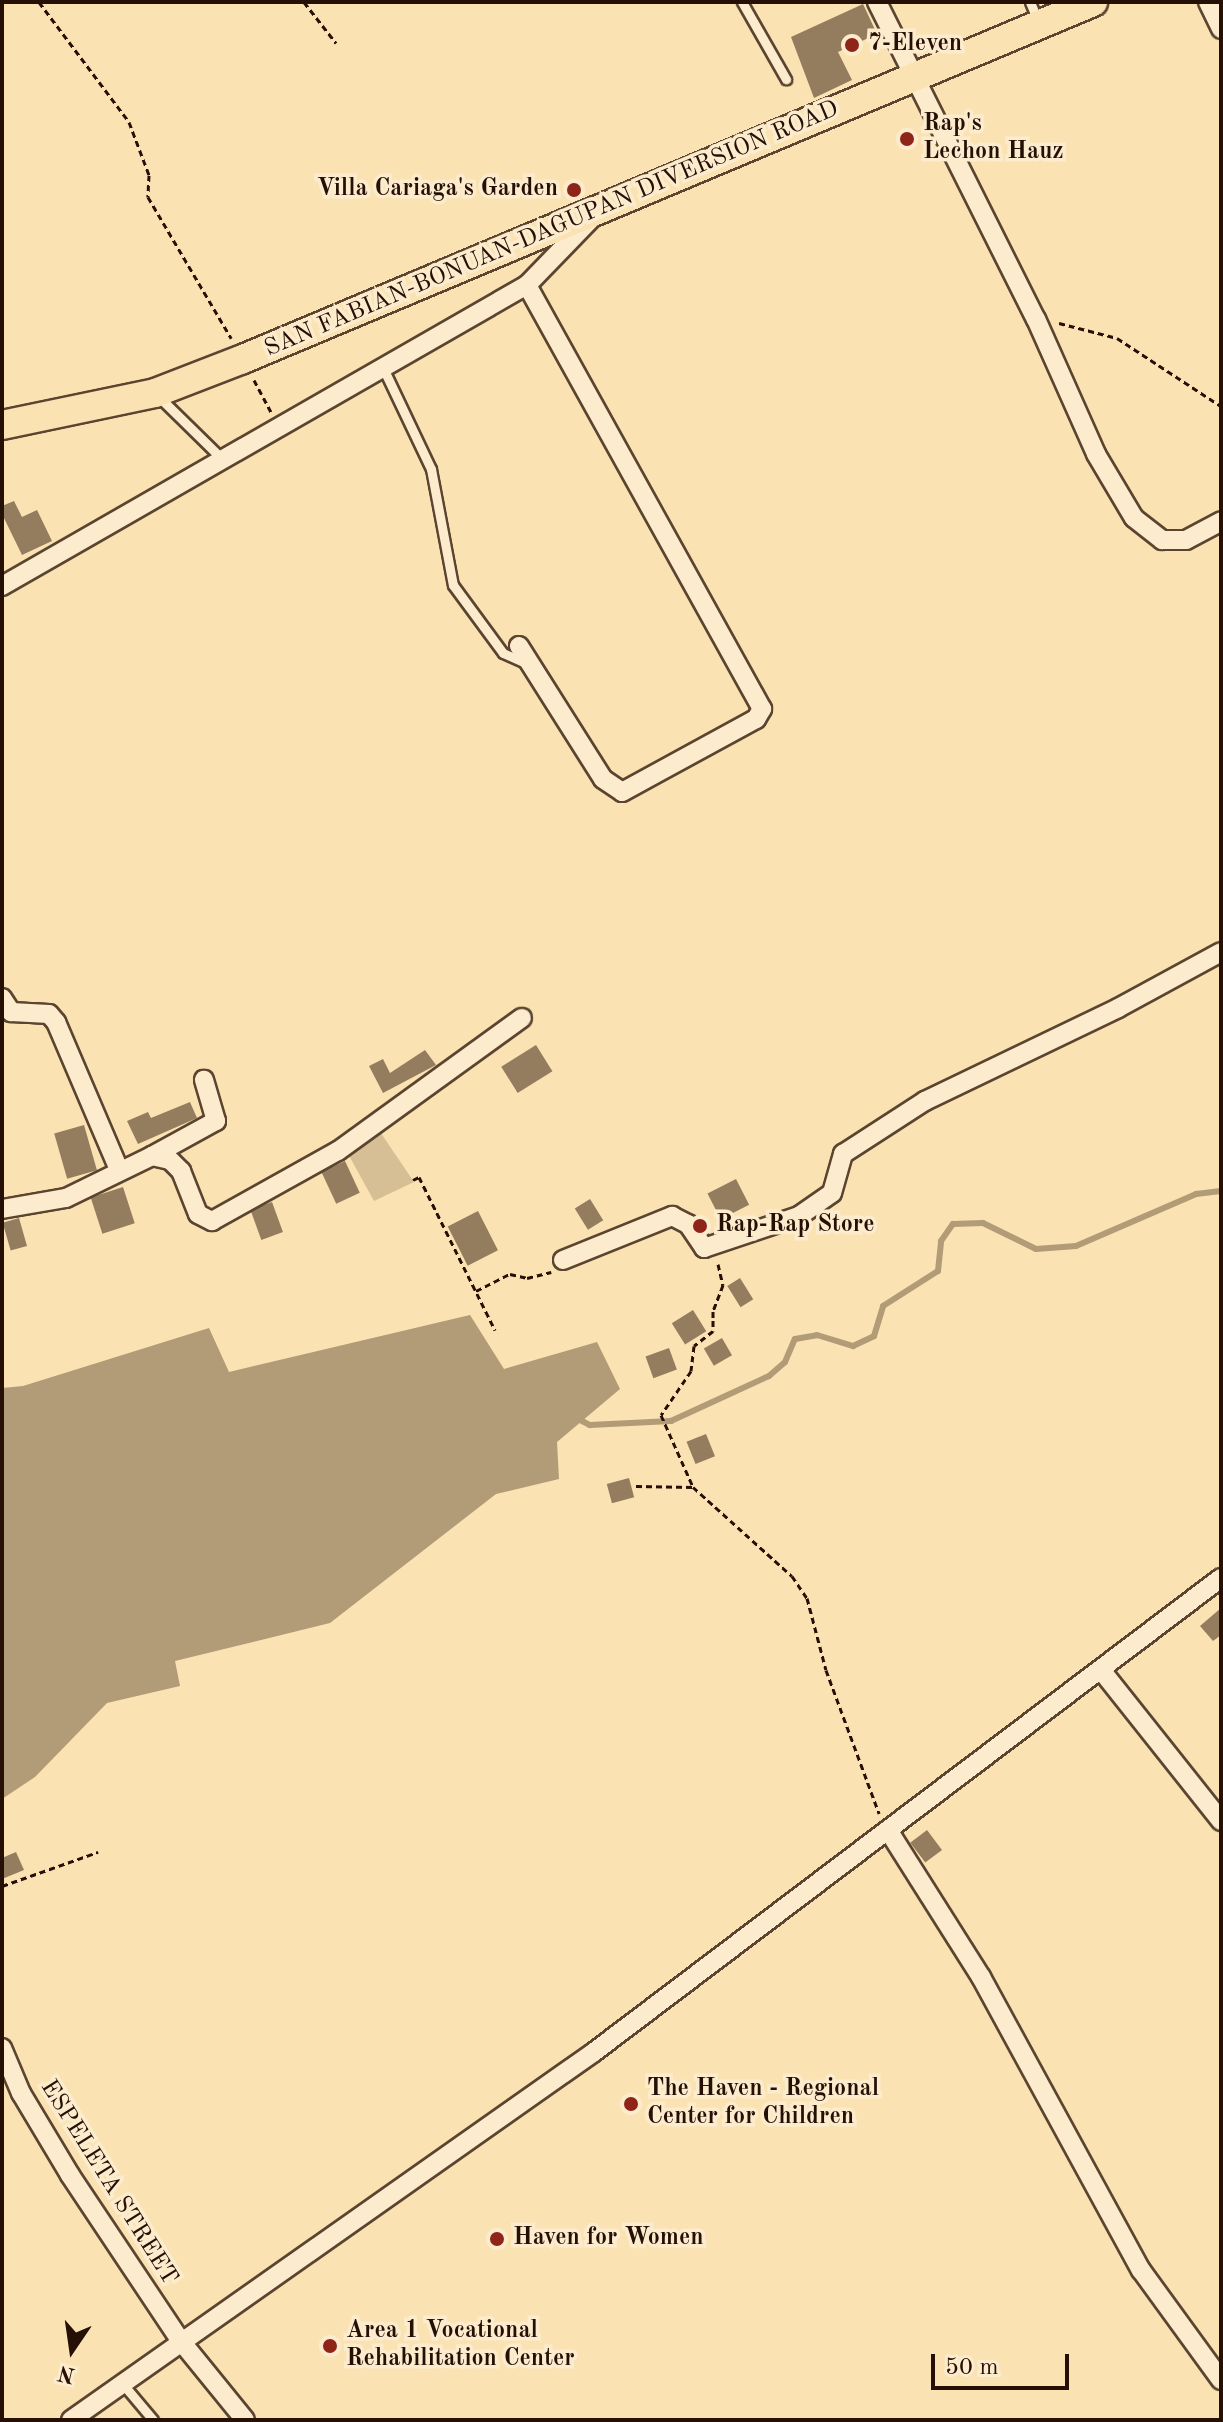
<!DOCTYPE html>
<style>
body{margin:0}
#map{position:relative;width:1223px;height:2422px;overflow:hidden;background:#fae2b2;font-family:"Old Standard TT",serif}
div>[style]{position:absolute}
.green>*{inset:0;background:#d6be95}
.water>*{inset:0;background:#b29b77}
.stream>*{height:6px;margin:-3px;padding:0 3px;transform-origin:3px;border-radius:3px;background:#b29b77}
.building>*{inset:0;background:#947d5f;transform-origin:0 0}
.path>*{height:3px;margin-top:-1.5px;transform-origin:0;background:repeating-linear-gradient(90deg,#261005 0 6px,transparent 0 10px)}
.roads{filter:drop-shadow(2px 0 #5b4430) drop-shadow(-2px 0 #5b4430) drop-shadow(0 2px #5b4430) drop-shadow(0 -2px #5b4430)}
.service>*{height:9px;margin:-4.5px;padding:0 4.5px;transform-origin:4.5px;border-radius:4.5px;background:#fceccd}
.minor>*{height:18px;margin:-9px;padding:0 9px;transform-origin:9px;border-radius:9px;background:#fceccd}
.primary>*{height:28px;margin:-14px;padding:0 14px;transform-origin:14px;border-radius:14px;background:#fae2b2}
.dots>*{width:22px;height:22px;translate:-50% -50%;box-sizing:border-box;border:4px solid #fceccd;border-radius:50%}
span{translate:-50% -50%;white-space:nowrap;text-align:center;line-height:1.15;-webkit-text-stroke:7px #fceccd;paint-order:stroke}
.poi-label{font-size:24px;color:#261005;font-weight:700}
.left{translate:0 -50%;text-align:left}
.right{translate:-100% -50%;text-align:right}
.street-label{font-size:24px;color:#261005}
.frame{position:absolute;inset:0;border:4px solid #261005;pointer-events:none}
.north{position:absolute;left:32px;top:2310px;width:80px;height:80px;-webkit-text-stroke:6px #fceccd;paint-order:stroke;rotate:193deg;font-size:22px;font-weight:700;line-height:32px;text-align:center;color:#261005}
.north::after{content:'';display:block;margin:auto;width:28px;height:36px;background:#261005;clip-path:polygon(50% 0,100% 100%,50% 72%,0 100%)}
.scale{position:absolute;left:931px;top:2354px;width:138px;height:36px;box-sizing:border-box;border:4px solid #261005;border-top:0;padding-left:10px;font-size:24px;line-height:28px;white-space:nowrap;color:#261005;-webkit-text-stroke:6px #fceccd;paint-order:stroke}
</style>
<div id="map">
<div class="green">
<div style="clip-path:polygon(372px 1120px,414px 1182px,374px 1201px,341px 1141px)"></div>
</div>
<div class="water">
<div style="clip-path:polygon(470px 1315px,504px 1369px,597px 1342px,620px 1389px,557px 1442px,559px 1479px,496px 1494px,330px 1623px,175px 1661px,180px 1686px,107px 1703px,35px 1777px,2px 1799px,2px 1388px,23px 1386px,209px 1328px,229px 1372px)"></div>
</div>
<div class="stream">
<div style="left:582px;top:1421px;width:9px;rotate:27deg"></div>
<div style="left:590px;top:1425px;width:81px;rotate:-2.8deg"></div>
<div style="left:671px;top:1421px;width:108px;rotate:-24.7deg"></div>
<div style="left:769px;top:1376px;width:21px;rotate:-41deg"></div>
<div style="left:785px;top:1362px;width:25px;rotate:-67deg"></div>
<div style="left:795px;top:1339px;width:22px;rotate:-10deg"></div>
<div style="left:817px;top:1335px;width:38px;rotate:17deg"></div>
<div style="left:853px;top:1346px;width:23px;rotate:-25deg"></div>
<div style="left:874px;top:1336px;width:31px;rotate:-73deg"></div>
<div style="left:883px;top:1306px;width:65px;rotate:-32.5deg"></div>
<div style="left:938px;top:1271px;width:30px;rotate:-84deg"></div>
<div style="left:941px;top:1241px;width:21px;rotate:-55deg"></div>
<div style="left:953px;top:1224px;width:30px;rotate:-2deg"></div>
<div style="left:983px;top:1223px;width:59px;rotate:26.1deg"></div>
<div style="left:1036px;top:1249px;width:40px;rotate:-4.3deg"></div>
<div style="left:1076px;top:1246px;width:131px;rotate:-23.4deg"></div>
<div style="left:1196px;top:1194px;width:25px;rotate:-7deg"></div>
</div>
<div class="building">
<div style="clip-path:polygon(863px 4px,877px 34px,838px 52px,852px 80px,814px 98px,791px 37px)"></div>
<div style="clip-path:polygon(14px 501px,22px 517px,37px 510px,52px 541px,22px 555px,2px 514px,2px 506px)"></div>
<div style="left:536px;top:1045px;width:31px;height:41px;rotate:58deg"></div>
<div style="clip-path:polygon(425px 1050px,436px 1065px,383px 1093px,369px 1066px,383px 1059px,390px 1073px)"></div>
<div style="clip-path:polygon(190px 1102px,197px 1118px,138px 1144px,127px 1121px,148px 1112px,151px 1118px)"></div>
<div style="left:84px;top:1125px;width:47px;height:31px;rotate:74deg"></div>
<div style="left:345px;top:1161px;width:35px;height:26px;rotate:65deg"></div>
<div style="left:736px;top:1179px;width:29px;height:32px;rotate:63deg"></div>
<div style="left:123px;top:1187px;width:38px;height:34px;rotate:72deg"></div>
<div style="left:590px;top:1199px;width:25px;height:18px;rotate:58deg"></div>
<div style="left:272px;top:1202px;width:32px;height:23px;rotate:70deg"></div>
<div style="left:478px;top:1211px;width:44px;height:34px;rotate:63deg"></div>
<div style="left:19px;top:1218px;width:29px;height:17px;rotate:74deg"></div>
<div style="left:740px;top:1278px;width:25px;height:15px;rotate:58deg"></div>
<div style="left:693px;top:1310px;width:25px;height:25px;rotate:58deg"></div>
<div style="left:722px;top:1338px;width:20px;height:21px;rotate:60deg"></div>
<div style="left:669px;top:1348px;width:23px;height:25px;rotate:70deg"></div>
<div style="left:706px;top:1434px;width:24px;height:21px;rotate:68deg"></div>
<div style="left:629px;top:1478px;width:20px;height:23px;rotate:75deg"></div>
<div style="clip-path:polygon(1221px 1608px,1221px 1635px,1213px 1641px,1200px 1626px)"></div>
<div style="left:927px;top:1830px;width:25px;height:21px;rotate:53deg"></div>
<div style="clip-path:polygon(16px 1852px,24px 1870px,2px 1879px,2px 1858px)"></div>
</div>
<div class="path">
<div style="left:39px;top:2px;width:150px;rotate:53.1deg"></div>
<div style="left:129px;top:122px;width:57px;rotate:69.3deg"></div>
<div style="left:149px;top:175px;width:22px;rotate:93deg"></div>
<div style="left:148px;top:197px;width:164px;rotate:59.5deg"></div>
<div style="left:304px;top:2px;width:52px;rotate:52deg"></div>
<div style="left:1059px;top:323px;width:60px;rotate:14.5deg"></div>
<div style="left:1117px;top:338px;width:124px;rotate:33.2deg"></div>
<div style="left:254px;top:380px;width:36px;rotate:62deg"></div>
<div style="left:413px;top:1180px;width:7px;rotate:-27deg"></div>
<div style="left:419px;top:1177px;width:171px;rotate:63.6deg"></div>
<div style="left:718px;top:1264px;width:22px;rotate:77deg"></div>
<div style="left:723px;top:1285px;width:28px;rotate:111deg"></div>
<div style="left:713px;top:1311px;width:20px;rotate:90deg"></div>
<div style="left:713px;top:1331px;width:24px;rotate:142deg"></div>
<div style="left:694px;top:1346px;width:25px;rotate:97deg"></div>
<div style="left:691px;top:1371px;width:53px;rotate:124.3deg"></div>
<div style="left:661px;top:1415px;width:79px;rotate:66deg"></div>
<div style="left:693px;top:1487px;width:133px;rotate:42deg"></div>
<div style="left:792px;top:1576px;width:27px;rotate:56deg"></div>
<div style="left:807px;top:1598px;width:74px;rotate:75.2deg"></div>
<div style="left:826px;top:1670px;width:153px;rotate:69.7deg"></div>
<div style="left:476px;top:1291px;width:38px;rotate:-27deg"></div>
<div style="left:510px;top:1274px;width:17px;rotate:13deg"></div>
<div style="left:527px;top:1278px;width:25px;rotate:-14deg"></div>
<div style="left:636px;top:1486px;width:57px;rotate:1deg"></div>
<div style="left:2px;top:1886px;width:102px;rotate:-19.5deg"></div>
</div>
<div class="roads">
<div class="service">
<div style="left:742px;top:2px;width:89px;rotate:60.3deg"></div>
<div style="left:1030px;top:2px;width:23px;rotate:67deg"></div>
<div style="left:384px;top:370px;width:110px;rotate:64.6deg"></div>
<div style="left:431px;top:469px;width:118px;rotate:79.3deg"></div>
<div style="left:453px;top:585px;width:84px;rotate:53.7deg"></div>
<div style="left:503px;top:653px;width:27px;rotate:24deg"></div>
<div style="left:157px;top:395px;width:90px;rotate:44.5deg"></div>
<div style="left:122px;top:2383px;width:48px;rotate:50deg"></div>
</div>
<div class="minor">
<div style="left:877px;top:2px;width:355px;rotate:63.4deg"></div>
<div style="left:1036px;top:319px;width:148px;rotate:66deg"></div>
<div style="left:1096px;top:454px;width:74px;rotate:59.3deg"></div>
<div style="left:1134px;top:518px;width:36px;rotate:38deg"></div>
<div style="left:1162px;top:540px;width:24px"></div>
<div style="left:1186px;top:540px;width:40px;rotate:-28deg"></div>
<div style="left:1208px;top:2px;width:30px;rotate:64deg"></div>
<div style="left:2px;top:586px;width:605px;rotate:-29.83deg"></div>
<div style="left:527px;top:285px;width:95px;rotate:-45.9deg"></div>
<div style="left:519px;top:646px;width:157px;rotate:57.7deg"></div>
<div style="left:603px;top:779px;width:23px;rotate:34deg"></div>
<div style="left:622px;top:792px;width:153px;rotate:-28.6deg"></div>
<div style="left:756px;top:719px;width:12px;rotate:-59deg"></div>
<div style="left:762px;top:709px;width:485px;rotate:-119deg"></div>
<div style="left:2px;top:998px;width:17px;rotate:57deg"></div>
<div style="left:11px;top:1012px;width:38px;rotate:3deg"></div>
<div style="left:49px;top:1014px;width:11px;rotate:49deg"></div>
<div style="left:56px;top:1022px;width:161px;rotate:66.9deg"></div>
<div style="left:152px;top:1156px;width:73px;rotate:-28.7deg"></div>
<div style="left:216px;top:1121px;width:43px;rotate:-106.3deg"></div>
<div style="left:2px;top:1209px;width:65px;rotate:-9.8deg"></div>
<div style="left:66px;top:1198px;width:96px;rotate:-26deg"></div>
<div style="left:152px;top:1156px;width:18px;rotate:13deg"></div>
<div style="left:170px;top:1160px;width:16px;rotate:45deg"></div>
<div style="left:181px;top:1171px;width:46px;rotate:68.4deg"></div>
<div style="left:198px;top:1214px;width:16px;rotate:27deg"></div>
<div style="left:212px;top:1221px;width:144px;rotate:-29.1deg"></div>
<div style="left:338px;top:1151px;width:227px;rotate:-35.9deg"></div>
<div style="left:563px;top:1260px;width:118px;rotate:-22deg"></div>
<div style="left:672px;top:1216px;width:18px;rotate:27deg"></div>
<div style="left:688px;top:1224px;width:29px;rotate:56deg"></div>
<div style="left:704px;top:1248px;width:100px;rotate:-18.6deg"></div>
<div style="left:799px;top:1216px;width:40px;rotate:-34.9deg"></div>
<div style="left:832px;top:1193px;width:41px;rotate:-74.2deg"></div>
<div style="left:843px;top:1154px;width:98px;rotate:-32.9deg"></div>
<div style="left:925px;top:1101px;width:214px;rotate:-25.7deg"></div>
<div style="left:1118px;top:1008px;width:117px;rotate:-28.5deg"></div>
<div style="left:1101px;top:1670px;width:193px;rotate:51.5deg"></div>
<div style="left:888px;top:1830px;width:174px;rotate:57.7deg"></div>
<div style="left:981px;top:1977px;width:334px;rotate:61.4deg"></div>
<div style="left:1141px;top:2270px;width:136px;rotate:54deg"></div>
<div style="left:2px;top:2048px;width:49px;rotate:67.1deg"></div>
<div style="left:21px;top:2093px;width:96px;rotate:59.1deg"></div>
<div style="left:70px;top:2175px;width:198px;rotate:56.3deg"></div>
<div style="left:180px;top:2340px;width:103px;rotate:50.9deg"></div>
<div style="left:71px;top:2420px;width:639px;rotate:-35.13deg"></div>
<div style="left:594px;top:2052px;width:786px;rotate:-37.09deg"></div>
</div>
<div class="primary">
<div style="left:2px;top:425px;width:156px;rotate:-11.8deg"></div>
<div style="left:155px;top:393px;width:94px;rotate:-21.1deg"></div>
<div style="left:243px;top:359px;width:922px;rotate:-22.78deg"></div>
</div>
</div>
<div class="dots">
<div style="left:852px;top:45px;background:#8f2418"></div>
<div style="left:907px;top:139px;background:#8f2418"></div>
<div style="left:574px;top:190px;background:#8f2418"></div>
<div style="left:700px;top:1226px;background:#8f2418"></div>
<div style="left:631px;top:2104px;background:#8f2418"></div>
<div style="left:497px;top:2239px;background:#8f2418"></div>
<div style="left:330px;top:2346px;background:#8f2418"></div>
</div>
<div class="poi-label">
<span class="left" style="left:868px;top:45px">7-Eleven</span>
<span class="left" style="left:923px;top:139px">Rap's<br>Lechon Hauz</span>
<span class="right" style="left:558px;top:190px">Villa Cariaga's Garden</span>
<span class="left" style="left:716px;top:1226px">Rap-Rap Store</span>
<span class="left" style="left:647px;top:2104px">The Haven - Regional<br>Center for Children</span>
<span class="left" style="left:513px;top:2239px">Haven for Women</span>
<span class="left" style="left:346px;top:2346px">Area 1 Vocational<br>Rehabilitation Center</span>
</div>
<div class="street-label">
<span style="left:552px;top:230px;rotate:-23deg">SAN FABIAN-BONUAN-DAGUPAN DIVERSION ROAD</span>
<span style="left:108px;top:2183px;rotate:58deg">ESPELETA STREET</span>
</div>
<div class="frame"></div>
<div class="north">N</div>
<div class="scale">50 m</div>
</div>
